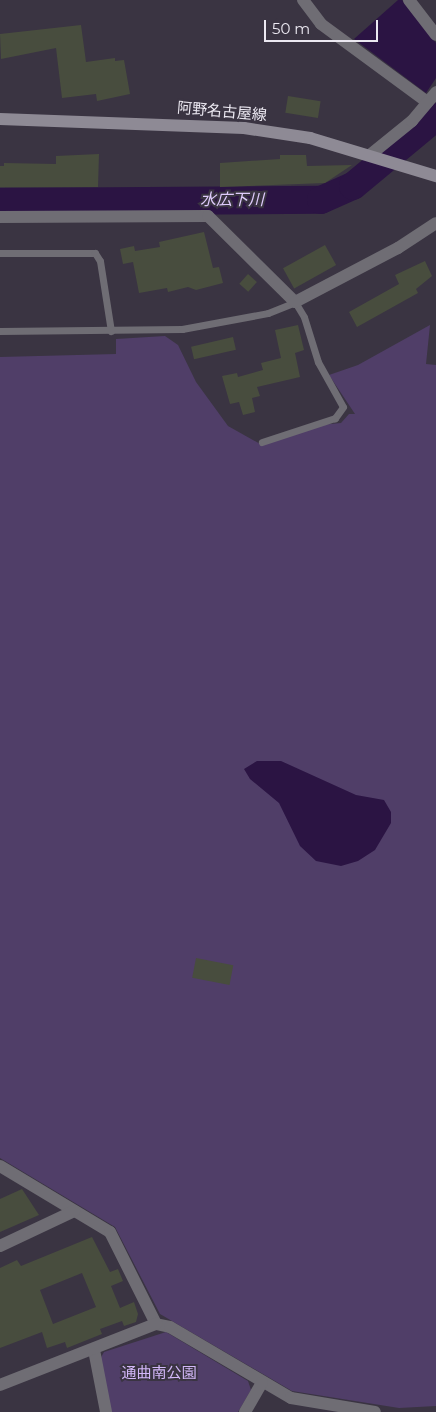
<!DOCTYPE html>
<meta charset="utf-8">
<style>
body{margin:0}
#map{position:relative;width:436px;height:1412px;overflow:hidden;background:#3a3442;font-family:Montserrat,"Noto Sans JP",sans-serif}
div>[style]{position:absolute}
.green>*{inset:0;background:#503e68}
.water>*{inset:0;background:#2b1443}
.river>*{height:28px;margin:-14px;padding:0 14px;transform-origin:14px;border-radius:14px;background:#2b1443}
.building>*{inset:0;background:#484d3e;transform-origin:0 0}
.lane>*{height:7px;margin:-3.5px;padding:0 3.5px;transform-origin:3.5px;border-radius:3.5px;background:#6f6d74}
.street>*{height:12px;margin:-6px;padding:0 6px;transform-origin:6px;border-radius:6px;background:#6f6d74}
.secondary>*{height:12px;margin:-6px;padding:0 6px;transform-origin:6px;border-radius:6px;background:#8e8a95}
span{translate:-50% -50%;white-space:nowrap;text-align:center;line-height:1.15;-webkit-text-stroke:4px #3a3442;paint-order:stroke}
.street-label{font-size:15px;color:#ebe8f1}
.park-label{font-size:15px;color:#d2b7f8}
.water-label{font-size:16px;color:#dfcbfc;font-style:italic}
.scale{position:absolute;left:264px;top:20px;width:114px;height:22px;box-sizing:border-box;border:2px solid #ebe8f1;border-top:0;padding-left:6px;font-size:15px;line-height:18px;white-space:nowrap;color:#ebe8f1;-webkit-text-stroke:4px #3a3442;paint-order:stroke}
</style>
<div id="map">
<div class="green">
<div style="clip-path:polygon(436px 121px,436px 133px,408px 156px,397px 153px)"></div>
<div style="clip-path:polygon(430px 325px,426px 364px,436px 365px,436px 1406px,399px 1408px,292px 1391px,160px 1314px,115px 1227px,0 1158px,0 357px,116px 354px,116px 339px,165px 336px,178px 345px,196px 382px,228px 426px,262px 445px,320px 425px,341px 423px,349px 414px,355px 414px,329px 375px,358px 365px)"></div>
<div style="clip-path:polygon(166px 1332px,248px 1381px,251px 1390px,238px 1412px,109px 1412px,99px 1361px,104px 1352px)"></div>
</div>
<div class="water">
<div style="clip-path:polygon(398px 0,402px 0,436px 43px,436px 78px,426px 93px,354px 39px)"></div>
<div style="clip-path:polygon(257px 761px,281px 761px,356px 795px,384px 800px,391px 812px,391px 823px,375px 850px,358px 861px,341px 866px,316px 861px,300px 846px,279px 803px,250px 779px,244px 769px)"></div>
</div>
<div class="river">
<div style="left:0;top:202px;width:321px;rotate:-0.4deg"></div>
<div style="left:321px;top:200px;width:35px;rotate:-24deg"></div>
<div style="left:353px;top:186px;width:108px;rotate:-39.7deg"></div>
</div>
<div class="building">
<div style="clip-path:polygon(81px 25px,86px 62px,115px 58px,115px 61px,124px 60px,130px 94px,97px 101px,96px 94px,62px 98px,56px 48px,1px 59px,0 34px)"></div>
<div style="left:288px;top:96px;width:33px;height:17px;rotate:9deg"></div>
<div style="clip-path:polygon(99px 154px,98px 187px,0 187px,0 166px,4px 166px,4px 163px,56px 164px,56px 156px)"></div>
<div style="clip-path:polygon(280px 155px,306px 155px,307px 166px,352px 165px,325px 183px,220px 187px,220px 163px,280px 159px)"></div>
<div style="clip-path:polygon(204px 232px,213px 268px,219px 267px,223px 283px,196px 290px,188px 287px,168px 292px,167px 288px,139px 293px,133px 262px,123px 264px,120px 249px,134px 246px,135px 251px,160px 247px,159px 242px)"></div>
<div style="left:325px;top:245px;width:23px;height:48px;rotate:61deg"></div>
<div style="clip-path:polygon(425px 261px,432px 276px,416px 289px,418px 293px,357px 327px,349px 312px,399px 284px,395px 275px)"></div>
<div style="left:248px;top:274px;width:12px;height:13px;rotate:42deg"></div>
<div style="clip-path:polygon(298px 325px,304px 350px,295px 353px,300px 377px,257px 387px,260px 396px,252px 398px,255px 412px,243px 415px,239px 402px,230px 404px,222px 376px,237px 373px,238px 377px,263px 370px,261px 363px,281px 358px,275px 330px)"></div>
<div style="left:233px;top:337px;width:13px;height:43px;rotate:77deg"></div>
<div style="left:196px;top:958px;width:38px;height:20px;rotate:11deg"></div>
<div style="clip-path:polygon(22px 1189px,39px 1215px,0 1232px,0 1199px)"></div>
<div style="clip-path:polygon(evenodd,92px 1237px,110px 1272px,118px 1269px,123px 1281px,111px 1286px,120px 1308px,134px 1302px,138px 1314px,136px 1322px,124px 1326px,122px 1321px,100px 1329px,102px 1334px,67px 1348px,65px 1342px,47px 1348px,42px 1332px,0 1348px,0 1268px,17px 1260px,21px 1266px,92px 1237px,82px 1273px,96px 1307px,53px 1324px,40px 1290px,82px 1273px)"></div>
</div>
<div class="lane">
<div style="left:0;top:253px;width:95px"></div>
<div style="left:95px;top:253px;width:9px;rotate:58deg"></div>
<div style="left:100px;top:261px;width:71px;rotate:81.1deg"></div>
<div style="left:0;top:331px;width:182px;rotate:-0.6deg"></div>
<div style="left:182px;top:329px;width:87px;rotate:-10.5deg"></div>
<div style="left:268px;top:313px;width:29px;rotate:-22deg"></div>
<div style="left:295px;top:302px;width:17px;rotate:59deg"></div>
<div style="left:304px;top:317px;width:47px;rotate:72.7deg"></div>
<div style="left:318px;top:362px;width:51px;rotate:60.9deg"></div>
<div style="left:343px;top:407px;width:14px;rotate:126deg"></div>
<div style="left:335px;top:418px;width:77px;rotate:161.8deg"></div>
</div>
<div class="street">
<div style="left:303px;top:0;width:30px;rotate:53deg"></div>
<div style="left:321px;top:24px;width:132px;rotate:36.3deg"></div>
<div style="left:409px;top:0;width:44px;rotate:52.4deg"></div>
<div style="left:370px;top:155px;width:54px;rotate:-39deg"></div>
<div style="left:412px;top:121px;width:38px;rotate:-50deg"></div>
<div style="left:0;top:217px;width:208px;rotate:-0.3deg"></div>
<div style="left:208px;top:216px;width:122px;rotate:44.7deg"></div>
<div style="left:295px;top:302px;width:116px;rotate:-27.7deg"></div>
<div style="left:398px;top:248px;width:45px;rotate:-33.3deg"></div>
<div style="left:0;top:1166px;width:128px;rotate:31deg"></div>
<div style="left:110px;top:1232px;width:103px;rotate:63.4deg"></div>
<div style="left:156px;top:1324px;width:14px;rotate:12deg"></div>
<div style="left:170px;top:1327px;width:140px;rotate:30.4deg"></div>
<div style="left:291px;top:1398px;width:85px;rotate:9.5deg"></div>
<div style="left:0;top:1246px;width:82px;rotate:-25.3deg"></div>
<div style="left:94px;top:1350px;width:63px;rotate:79deg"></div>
<div style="left:0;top:1385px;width:168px;rotate:-21.4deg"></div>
<div style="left:245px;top:1412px;width:34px;rotate:-60deg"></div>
</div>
<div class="secondary">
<div style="left:0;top:119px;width:244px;rotate:2.1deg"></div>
<div style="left:244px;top:128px;width:67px;rotate:8.6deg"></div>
<div style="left:310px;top:138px;width:132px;rotate:16.8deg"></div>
</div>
<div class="street-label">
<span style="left:222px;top:111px;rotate:5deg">阿野名古屋線</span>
</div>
<div class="park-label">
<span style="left:159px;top:1373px">通曲南公園</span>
</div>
<div class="water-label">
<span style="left:232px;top:200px">水広下川</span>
</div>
<div class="scale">50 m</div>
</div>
